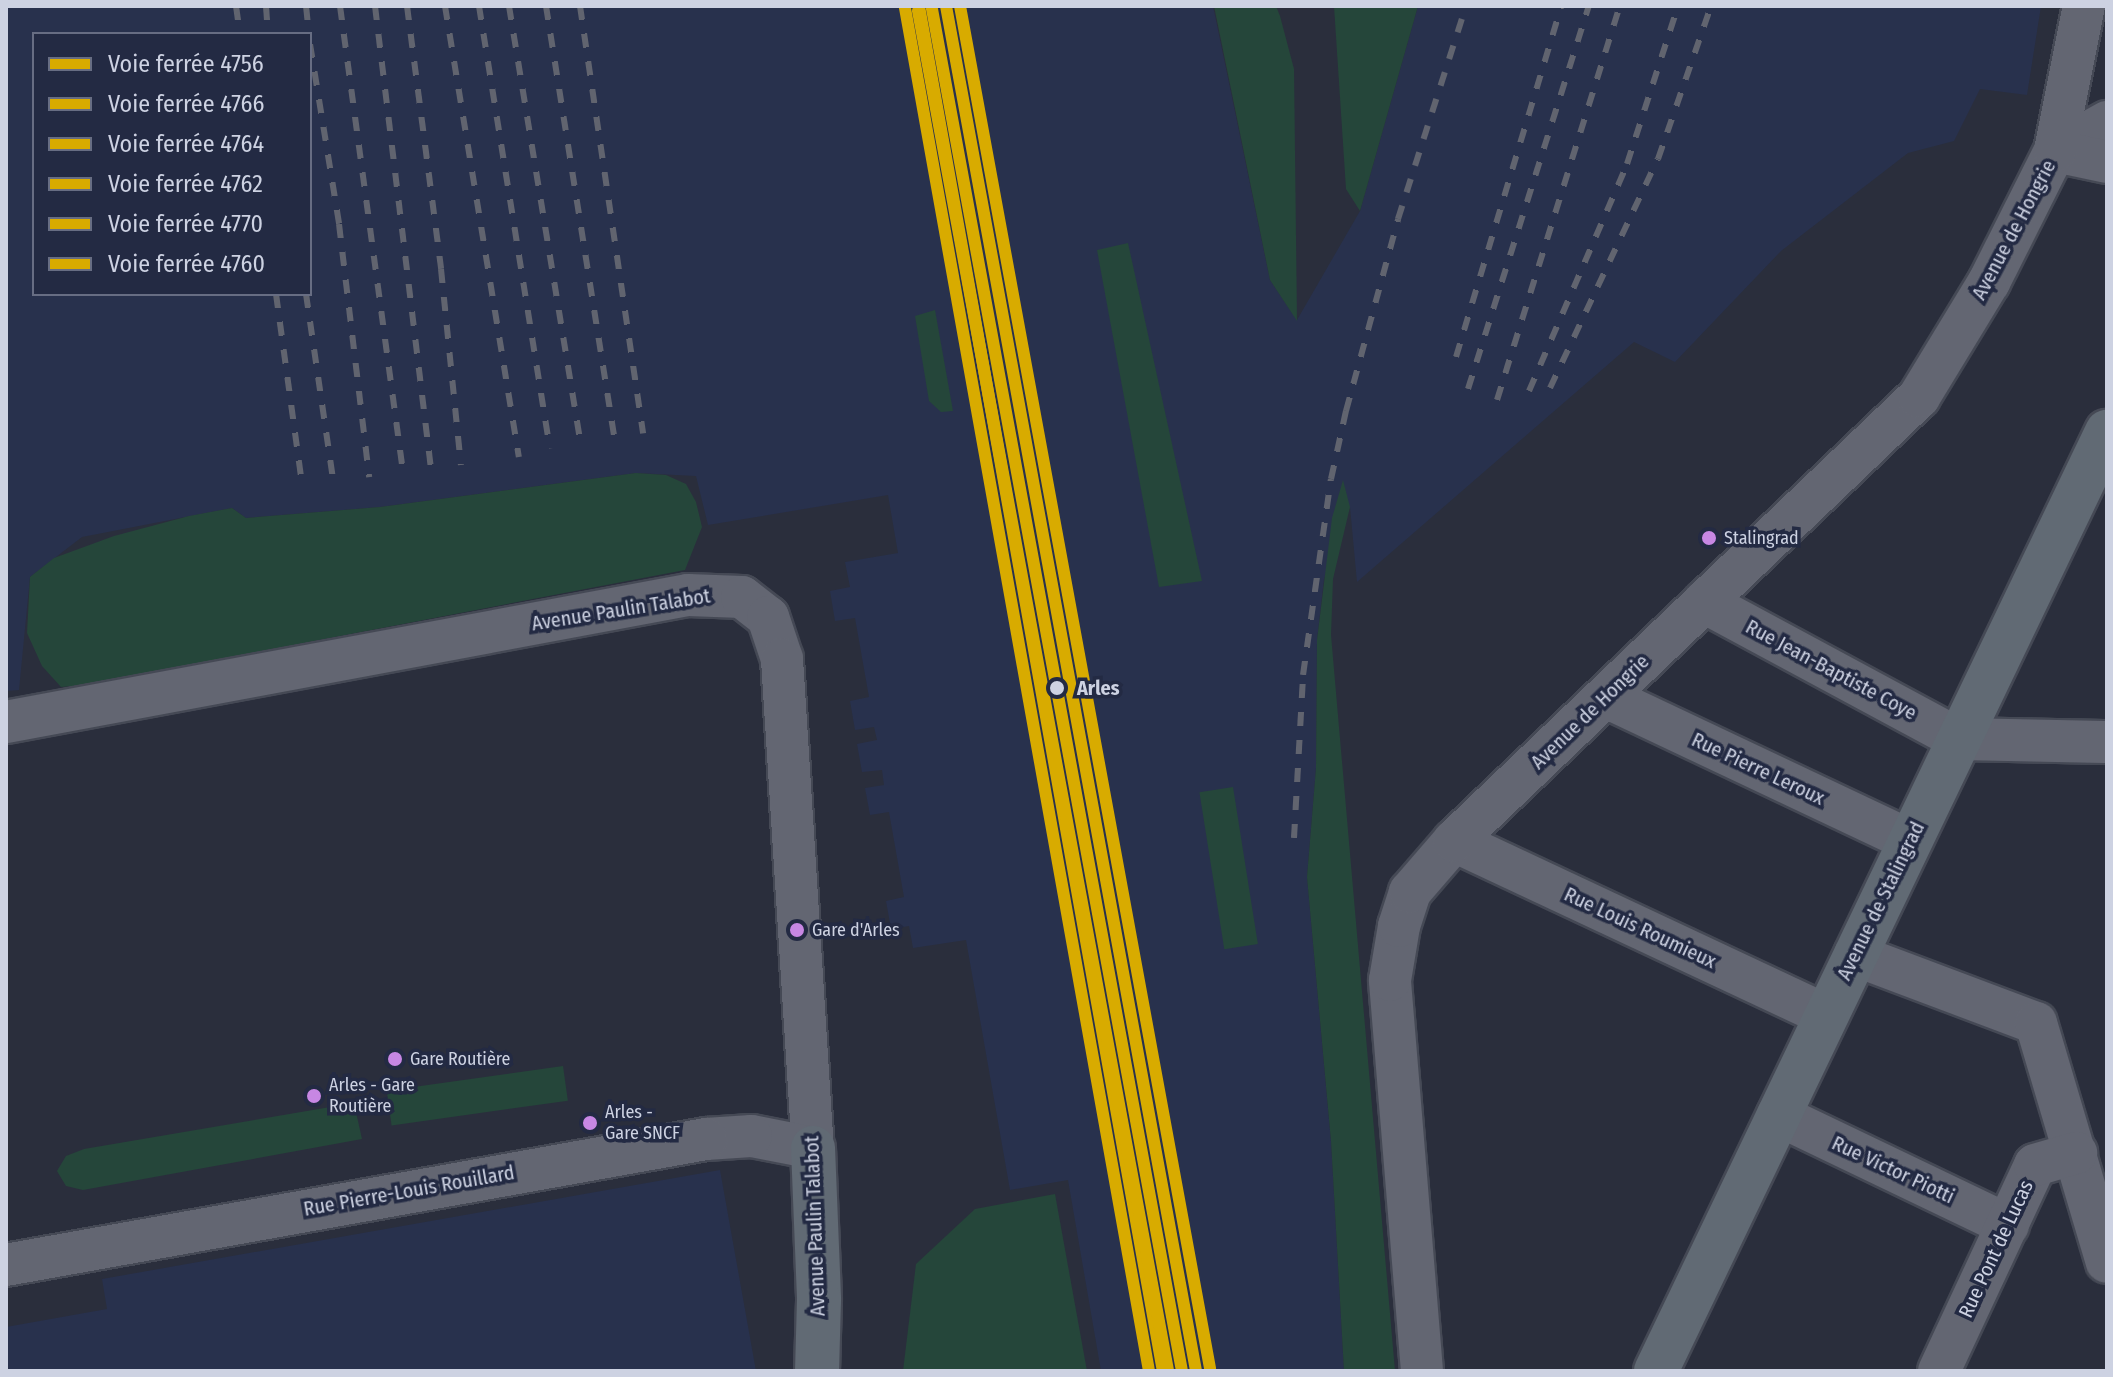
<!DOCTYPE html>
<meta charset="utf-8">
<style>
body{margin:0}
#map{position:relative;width:2113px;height:1377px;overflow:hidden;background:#2a2e3c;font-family:"Fira Sans Condensed",sans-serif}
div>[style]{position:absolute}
.built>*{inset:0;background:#28314d}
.green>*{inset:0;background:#25463a;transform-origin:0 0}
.roads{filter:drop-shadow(2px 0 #454955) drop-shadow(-2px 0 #454955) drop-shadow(0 2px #454955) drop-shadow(0 -2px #454955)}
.street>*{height:42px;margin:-21px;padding:0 21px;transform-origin:21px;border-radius:21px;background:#636672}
.secondary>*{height:44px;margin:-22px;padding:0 22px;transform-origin:22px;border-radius:22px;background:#616a74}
.rail>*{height:6px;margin-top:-3px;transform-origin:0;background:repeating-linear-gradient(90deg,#61646f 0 14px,transparent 0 28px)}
.rail-1>*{height:12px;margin:-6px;padding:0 6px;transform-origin:6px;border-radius:6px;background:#d8ab00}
.rail-2>*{height:12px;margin:-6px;padding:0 6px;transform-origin:6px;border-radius:6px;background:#d8ab00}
.rail-3>*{height:12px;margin:-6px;padding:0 6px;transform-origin:6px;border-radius:6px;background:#d8ab00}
.rail-4>*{height:12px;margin:-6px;padding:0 6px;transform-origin:6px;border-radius:6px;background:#d8ab00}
.rail-5>*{height:12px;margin:-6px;padding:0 6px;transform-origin:6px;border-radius:6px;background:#d8ab00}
.rail-6>*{height:12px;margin:-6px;padding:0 6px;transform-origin:6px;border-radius:6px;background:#d8ab00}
.dots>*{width:22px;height:22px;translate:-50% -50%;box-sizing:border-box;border:4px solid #232a43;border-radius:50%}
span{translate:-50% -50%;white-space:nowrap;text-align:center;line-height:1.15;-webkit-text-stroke:7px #232a43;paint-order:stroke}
.bus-label{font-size:18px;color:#cdd2e2}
.left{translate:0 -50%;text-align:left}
.street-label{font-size:20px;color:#cdd2e2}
.stop-label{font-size:20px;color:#cdd2e2;font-weight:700}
.frame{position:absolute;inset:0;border:8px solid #cdd2e2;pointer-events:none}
.legend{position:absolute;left:32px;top:32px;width:280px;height:264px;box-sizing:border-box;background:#232a43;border:2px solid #676d83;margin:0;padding:10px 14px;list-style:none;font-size:24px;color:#cdd2e2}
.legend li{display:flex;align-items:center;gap:16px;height:40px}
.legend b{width:40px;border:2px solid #676d83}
</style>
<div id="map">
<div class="built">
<div style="clip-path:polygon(evenodd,6px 6px,1213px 6px,1270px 280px,1297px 320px,1360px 211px,1418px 6px,2041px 6px,2027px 95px,1980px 89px,1954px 141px,1908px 153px,1781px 251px,1675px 362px,1634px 342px,1357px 582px,1350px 507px,1324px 579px,1317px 640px,1316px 768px,1307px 877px,1331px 1141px,1344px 1371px,1101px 1371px,1068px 1180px,1010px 1190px,966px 940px,913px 948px,909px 926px,891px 929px,886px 901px,904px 897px,889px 812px,870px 815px,865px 788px,884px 785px,882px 770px,862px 772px,857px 744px,877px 740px,874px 727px,855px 730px,850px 701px,869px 697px,855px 618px,835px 621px,830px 591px,850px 587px,845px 562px,898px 553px,888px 495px,708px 525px,696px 476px,636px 473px,380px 507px,246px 518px,232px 508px,82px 537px,30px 577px,19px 690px,6px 691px,6px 6px,34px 34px,310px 34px,310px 294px,34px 294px,34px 34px)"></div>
<div style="clip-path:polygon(720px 1170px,756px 1371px,6px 1371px,6px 1327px,107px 1309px,102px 1279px)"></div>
</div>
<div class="green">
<div style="clip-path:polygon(1214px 6px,1276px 6px,1280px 16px,1294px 69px,1297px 321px,1270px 280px)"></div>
<div style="clip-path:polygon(1334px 6px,1418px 6px,1360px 211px,1346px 189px)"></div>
<div style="clip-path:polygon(1128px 243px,1202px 581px,1159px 587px,1097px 250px)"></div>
<div style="clip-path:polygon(935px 310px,953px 411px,941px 412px,929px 401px,915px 316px)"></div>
<div style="clip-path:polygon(636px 473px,666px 475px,686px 484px,696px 502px,702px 527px,685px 570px,84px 685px,61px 687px,42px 666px,27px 633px,30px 577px,54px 558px,114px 536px,189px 516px,232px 508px,246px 518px,380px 507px)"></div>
<div style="clip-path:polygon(1343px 480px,1350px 507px,1333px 579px,1331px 635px,1395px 1371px,1344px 1371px,1331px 1141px,1307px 877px,1316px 768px,1317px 640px,1332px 518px)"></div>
<div style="left:1233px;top:787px;width:159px;height:34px;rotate:81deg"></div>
<div style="left:563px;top:1066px;width:35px;height:178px;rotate:82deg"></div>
<div style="clip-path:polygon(354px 1103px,362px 1139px,83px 1190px,66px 1186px,57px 1171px,66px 1156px,84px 1149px)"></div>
<div style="clip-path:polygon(1055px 1194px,1087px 1371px,903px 1371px,916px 1264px,975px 1209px)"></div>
</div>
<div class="roads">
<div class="street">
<div style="left:2055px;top:151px;width:60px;rotate:-29.1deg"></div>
<div style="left:2055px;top:151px;width:53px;rotate:11.9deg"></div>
<div style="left:1704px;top:602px;width:289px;rotate:28.3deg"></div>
<div style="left:1958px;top:739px;width:149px;rotate:1.2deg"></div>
<div style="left:1606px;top:697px;width:336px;rotate:25.3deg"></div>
<div style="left:6px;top:722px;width:694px;rotate:-10.55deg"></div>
<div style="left:688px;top:595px;width:54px;rotate:2.1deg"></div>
<div style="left:742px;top:597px;width:33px;rotate:38deg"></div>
<div style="left:768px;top:617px;width:44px;rotate:71.6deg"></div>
<div style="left:782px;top:659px;width:490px;rotate:86.4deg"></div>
<div style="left:813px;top:1148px;width:63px;rotate:-169deg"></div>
<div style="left:751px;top:1136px;width:45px;rotate:176.2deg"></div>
<div style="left:706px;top:1139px;width:711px;rotate:169.8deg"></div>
<div style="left:1454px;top:841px;width:411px;rotate:25.1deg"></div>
<div style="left:1855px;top:955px;width:193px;rotate:20.6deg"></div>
<div style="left:2036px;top:1023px;width:249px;rotate:73.5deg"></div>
<div style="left:1778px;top:1115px;width:255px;rotate:25.6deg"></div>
<div style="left:1422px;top:1371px;width:392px;rotate:-94.7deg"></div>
<div style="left:1390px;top:980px;width:55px;rotate:-80.5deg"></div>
<div style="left:1399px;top:926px;width:36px;rotate:-72deg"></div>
<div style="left:1410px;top:892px;width:67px;rotate:-49.2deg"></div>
<div style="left:1454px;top:841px;width:643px;rotate:-43.68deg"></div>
<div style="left:1919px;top:397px;width:135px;rotate:-58.7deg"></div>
<div style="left:1989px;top:282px;width:147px;rotate:-63.3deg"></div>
<div style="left:2055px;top:151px;width:148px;rotate:-78.7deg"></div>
<div style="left:1939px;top:1371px;width:227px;rotate:-65deg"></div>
<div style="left:2035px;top:1165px;width:43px;rotate:-16.3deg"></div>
</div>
<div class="secondary">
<div style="left:813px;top:1148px;width:152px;rotate:87.7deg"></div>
<div style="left:819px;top:1300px;width:71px;rotate:91.6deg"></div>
<div style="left:1656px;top:1371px;width:1042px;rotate:-64.35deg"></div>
</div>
</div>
<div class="rail">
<div style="left:236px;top:6px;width:28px;rotate:82deg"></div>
<div style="left:266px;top:6px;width:28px;rotate:86deg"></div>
<div style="left:306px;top:6px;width:28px;rotate:84deg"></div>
<div style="left:340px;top:6px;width:472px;rotate:82.3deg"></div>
<div style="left:375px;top:6px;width:468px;rotate:83.1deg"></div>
<div style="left:407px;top:6px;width:265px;rotate:82.6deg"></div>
<div style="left:441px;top:269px;width:197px;rotate:84.2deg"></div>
<div style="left:445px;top:6px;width:457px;rotate:80.7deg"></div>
<div style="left:479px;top:6px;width:448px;rotate:80.9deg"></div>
<div style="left:509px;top:6px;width:444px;rotate:80.7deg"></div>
<div style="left:546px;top:6px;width:447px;rotate:81deg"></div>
<div style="left:580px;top:6px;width:432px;rotate:81.6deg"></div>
<div style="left:310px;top:44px;width:182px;rotate:80.8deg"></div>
<div style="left:339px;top:224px;width:255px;rotate:83.2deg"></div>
<div style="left:276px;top:294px;width:184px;rotate:82.2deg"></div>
<div style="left:306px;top:294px;width:186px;rotate:81.7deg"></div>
<div style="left:1456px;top:357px;width:366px;rotate:-73.3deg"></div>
<div style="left:1550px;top:388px;width:253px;rotate:-64.8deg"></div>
<div style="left:1658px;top:159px;width:162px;rotate:-70.9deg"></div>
<div style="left:1468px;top:389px;width:402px;rotate:-72.5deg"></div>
<div style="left:1529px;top:391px;width:247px;rotate:-66.6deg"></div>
<div style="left:1627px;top:164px;width:166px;rotate:-72.1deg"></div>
<div style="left:1497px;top:400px;width:413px;rotate:-72.7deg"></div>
<div style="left:1294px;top:838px;width:163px;rotate:-86.8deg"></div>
<div style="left:1303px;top:675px;width:198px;rotate:-81.9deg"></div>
<div style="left:1331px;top:479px;width:70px;rotate:-77.6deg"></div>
<div style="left:1346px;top:411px;width:199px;rotate:-74.8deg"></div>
<div style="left:1398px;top:219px;width:224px;rotate:-72.3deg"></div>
</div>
<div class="rail-1">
<div style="left:919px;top:6px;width:1387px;rotate:79.87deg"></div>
</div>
<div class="rail-2">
<div style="left:946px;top:6px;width:1388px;rotate:79.62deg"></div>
</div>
<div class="rail-3">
<div style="left:932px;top:9px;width:1385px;rotate:79.6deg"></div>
</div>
<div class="rail-4">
<div style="left:960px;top:6px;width:1385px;rotate:79.6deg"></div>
</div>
<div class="rail-5">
<div style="left:918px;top:11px;width:1383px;rotate:79.58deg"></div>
</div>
<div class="rail-6">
<div style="left:905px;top:8px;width:1385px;rotate:79.85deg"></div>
</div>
<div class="dots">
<div style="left:1709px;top:538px;background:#c787e3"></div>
<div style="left:1057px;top:688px;background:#cdd2e2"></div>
<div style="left:797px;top:930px;background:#c787e3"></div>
<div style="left:395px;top:1059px;background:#c787e3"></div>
<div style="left:314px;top:1096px;background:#c787e3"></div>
<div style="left:590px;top:1123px;background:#c787e3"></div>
</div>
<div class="bus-label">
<span class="left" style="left:1724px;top:538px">Stalingrad</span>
<span class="left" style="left:812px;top:930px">Gare d'Arles</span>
<span class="left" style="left:410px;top:1059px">Gare Routière</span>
<span class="left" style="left:329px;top:1096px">Arles - Gare<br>Routière</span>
<span class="left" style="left:605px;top:1123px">Arles -<br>Gare SNCF</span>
</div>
<div class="street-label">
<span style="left:2014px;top:230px;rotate:-62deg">Avenue de Hongrie</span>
<span style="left:621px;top:610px;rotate:-9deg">Avenue Paulin Talabot</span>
<span style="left:1831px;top:670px;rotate:28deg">Rue Jean-Baptiste Coye</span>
<span style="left:1590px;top:712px;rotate:-44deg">Avenue de Hongrie</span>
<span style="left:1758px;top:769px;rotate:25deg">Rue Pierre Leroux</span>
<span style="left:1881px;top:901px;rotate:-64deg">Avenue de Stalingrad</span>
<span style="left:1640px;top:928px;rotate:25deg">Rue Louis Roumieux</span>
<span style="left:1893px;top:1170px;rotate:25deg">Rue Victor Piotti</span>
<span style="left:409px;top:1191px;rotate:-10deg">Rue Pierre-Louis Rouillard</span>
<span style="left:815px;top:1226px;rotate:-92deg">Avenue Paulin Talabot</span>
<span style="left:1996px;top:1249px;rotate:-65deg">Rue Pont de Lucas</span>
</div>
<div class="stop-label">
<span class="left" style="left:1077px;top:688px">Arles</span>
</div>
<div class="frame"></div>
<ul class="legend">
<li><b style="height:10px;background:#d8ab00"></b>Voie ferrée 4756</li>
<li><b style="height:10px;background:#d8ab00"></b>Voie ferrée 4766</li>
<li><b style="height:10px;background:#d8ab00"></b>Voie ferrée 4764</li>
<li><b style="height:10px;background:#d8ab00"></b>Voie ferrée 4762</li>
<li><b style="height:10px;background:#d8ab00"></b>Voie ferrée 4770</li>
<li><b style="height:10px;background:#d8ab00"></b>Voie ferrée 4760</li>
</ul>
</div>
